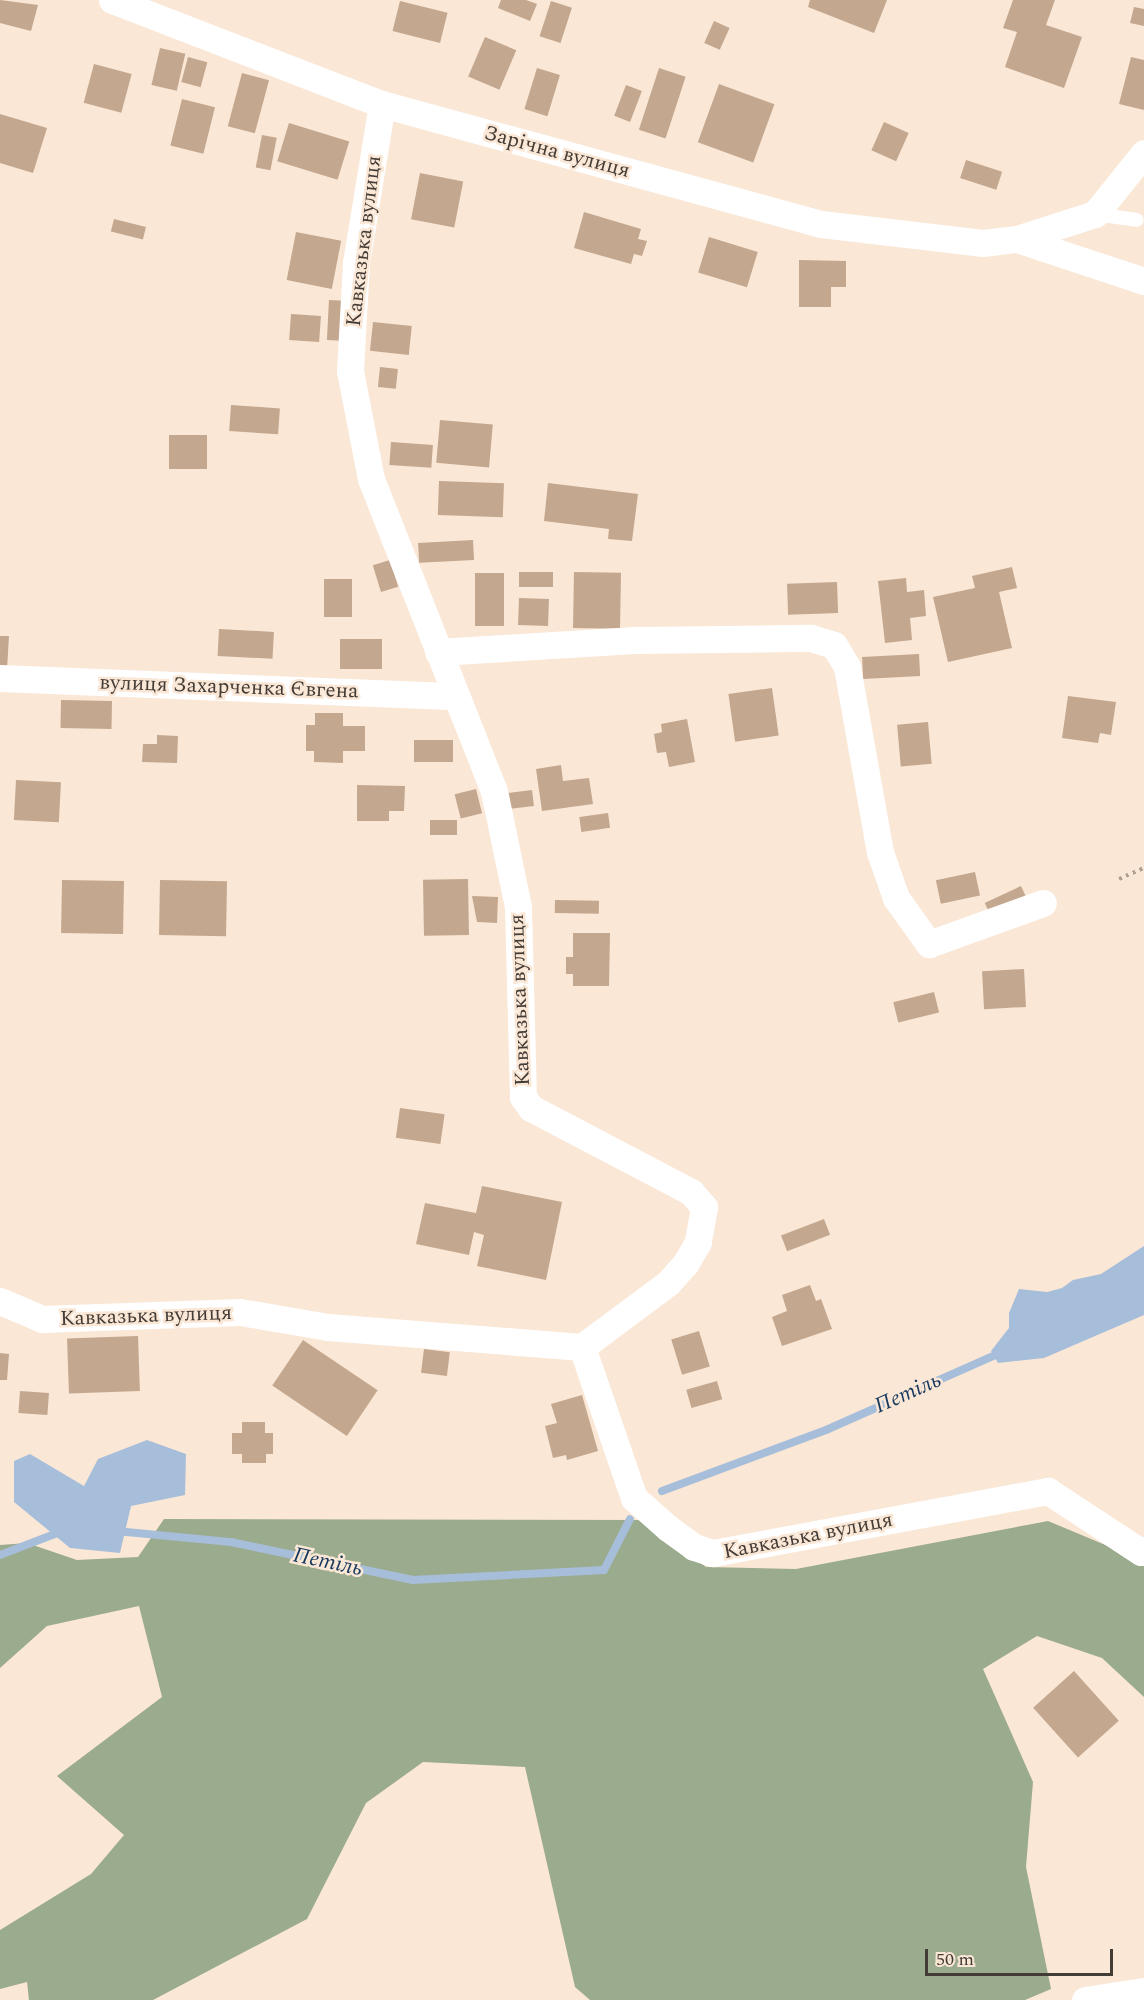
<!DOCTYPE html>
<meta charset="utf-8">
<style>
body{margin:0}
#map{position:relative;width:1144px;height:2000px;overflow:hidden;background:#fae7d6;font-family:Spectral,serif}
div>[style]{position:absolute}
.forest>*{inset:0;background:#9bab8d}
.water>*{inset:0;background:#a7beda}
.stream>*{height:8px;margin:-4px;padding:0 4px;transform-origin:4px;border-radius:4px;background:#a7beda}
.building>*{inset:0;background:#c3a78e;transform-origin:0 0}
.path>*{height:4px;margin-top:-2px;transform-origin:0;background:repeating-linear-gradient(90deg,#aea093 0 3px,transparent 0 7.5px)}
.service>*{height:14px;margin:-7px;padding:0 7px;transform-origin:7px;border-radius:7px;background:#fff}
.minor>*{height:27px;margin:-13.5px;padding:0 13.5px;transform-origin:13.5px;border-radius:13.5px;background:#fff}
span{translate:-50% -50%;white-space:nowrap;text-align:center;line-height:1.15;-webkit-text-stroke:5px #fae7d6;paint-order:stroke}
.street-label{font-size:21px;color:#433b35}
.water-label{font-size:22px;color:#17385e;font-style:italic}
.scale{position:absolute;left:925px;top:1949px;width:188px;height:27px;box-sizing:border-box;border:3px solid #433b35;border-top:0;padding-left:8px;font-size:18px;line-height:21px;white-space:nowrap;color:#433b35;-webkit-text-stroke:4px #fae7d6;paint-order:stroke}
</style>
<div id="map">
<div class="forest">
<div style="clip-path:polygon(164px 1519px,643px 1520px,706px 1567px,796px 1569px,1048px 1521px,1139px 1559px,1144px 1557px,1144px 1697px,1102px 1658px,1037px 1636px,983px 1669px,1033px 1782px,1026px 1867px,1051px 1989px,1025px 2000px,590px 2000px,575px 1987px,525px 1767px,423px 1762px,366px 1803px,307px 1919px,153px 2000px,29px 2000px,27px 1982px,0 1989px,0 1930px,91px 1874px,124px 1835px,57px 1776px,162px 1697px,139px 1606px,47px 1626px,0 1668px,0 1545px,27px 1543px,77px 1560px,138px 1557px)"></div>
</div>
<div class="water">
<div style="clip-path:polygon(1144px 1246px,1144px 1315px,1044px 1358px,998px 1363px,991px 1351px,1009px 1328px,1009px 1313px,1019px 1289px,1047px 1292px,1062px 1288px,1073px 1280px,1101px 1274px)"></div>
<div style="clip-path:polygon(147px 1440px,186px 1454px,185px 1495px,131px 1506px,120px 1553px,70px 1548px,14px 1502px,14px 1461px,30px 1454px,84px 1486px,98px 1459px)"></div>
</div>
<div class="stream">
<div style="left:662px;top:1491px;width:175px;rotate:-20.4deg"></div>
<div style="left:826px;top:1430px;width:193px;rotate:-23.9deg"></div>
<div style="left:116px;top:1531px;width:116px;rotate:5.5deg"></div>
<div style="left:231px;top:1542px;width:186px;rotate:11.8deg"></div>
<div style="left:413px;top:1580px;width:191px;rotate:-3deg"></div>
<div style="left:604px;top:1570px;width:57px;rotate:-63deg"></div>
<div style="left:0;top:1555px;width:67px;rotate:-20.9deg"></div>
</div>
<div class="building">
<div style="clip-path:polygon(0 0,38px 5px,31px 31px,0 23px)"></div>
<div style="clip-path:polygon(501px 0,526px 0,537px 4px,530px 21px,498px 8px)"></div>
<div style="clip-path:polygon(810px 0,887px 0,874px 33px,808px 7px)"></div>
<div style="clip-path:polygon(1013px 0,1055px 0,1046px 25px,1082px 37px,1064px 88px,1005px 67px,1017px 32px,1003px 28px)"></div>
<div style="left:400px;top:1px;width:49px;height:31px;rotate:14deg"></div>
<div style="left:551px;top:1px;width:22px;height:37px;rotate:18deg"></div>
<div style="clip-path:polygon(1134px 7px,1144px 9px,1144px 26px,1130px 23px)"></div>
<div style="left:714px;top:21px;width:17px;height:24px;rotate:24deg"></div>
<div style="left:485px;top:37px;width:34px;height:43px;rotate:23deg"></div>
<div style="left:160px;top:48px;width:26px;height:38px;rotate:13deg"></div>
<div style="left:188px;top:57px;width:20px;height:26px;rotate:15deg"></div>
<div style="clip-path:polygon(1131px 57px,1144px 60px,1144px 110px,1119px 104px)"></div>
<div style="left:94px;top:64px;width:39px;height:40px;rotate:15deg"></div>
<div style="left:537px;top:68px;width:24px;height:43px;rotate:17deg"></div>
<div style="left:659px;top:68px;width:28px;height:65px;rotate:18deg"></div>
<div style="left:242px;top:73px;width:28px;height:55px;rotate:15deg"></div>
<div style="left:719px;top:84px;width:59px;height:62px;rotate:20deg"></div>
<div style="left:626px;top:85px;width:17px;height:33px;rotate:21deg"></div>
<div style="left:182px;top:99px;width:34px;height:48px;rotate:14deg"></div>
<div style="clip-path:polygon(0 114px,47px 128px,33px 173px,0 163px)"></div>
<div style="left:884px;top:122px;width:27px;height:31px;rotate:24deg"></div>
<div style="left:289px;top:123px;width:63px;height:40px;rotate:17deg"></div>
<div style="left:262px;top:135px;width:15px;height:33px;rotate:11deg"></div>
<div style="left:966px;top:160px;width:38px;height:19px;rotate:18deg"></div>
<div style="left:420px;top:173px;width:44px;height:47px;rotate:11deg"></div>
<div style="clip-path:polygon(584px 212px,641px 229px,638px 239px,647px 241px,642px 256px,634px 254px,631px 264px,574px 248px)"></div>
<div style="left:114px;top:219px;width:33px;height:13px;rotate:14deg"></div>
<div style="left:296px;top:232px;width:46px;height:49px;rotate:11deg"></div>
<div style="left:709px;top:237px;width:51px;height:37px;rotate:17deg"></div>
<div style="clip-path:polygon(799px 260px,846px 261px,846px 287px,831px 287px,831px 307px,799px 307px)"></div>
<div style="left:329px;top:300px;width:20px;height:40px;rotate:3deg"></div>
<div style="left:291px;top:314px;width:30px;height:26px;rotate:4deg"></div>
<div style="left:373px;top:322px;width:39px;height:29px;rotate:6deg"></div>
<div style="left:380px;top:367px;width:18px;height:20px;rotate:6deg"></div>
<div style="left:231px;top:405px;width:49px;height:26px;rotate:4deg"></div>
<div style="left:440px;top:420px;width:53px;height:43px;rotate:5deg"></div>
<div style="left:169px;top:435px;width:38px;height:34px"></div>
<div style="left:391px;top:442px;width:42px;height:23px;rotate:4deg"></div>
<div style="left:439px;top:481px;width:65px;height:34px;rotate:2deg"></div>
<div style="clip-path:polygon(548px 483px,638px 494px,632px 541px,608px 539px,609px 529px,544px 521px)"></div>
<div style="left:473px;top:540px;width:20px;height:55px;rotate:87deg"></div>
<div style="left:390px;top:560px;width:28px;height:18px;rotate:73deg"></div>
<div style="clip-path:polygon(1012px 567px,1017px 588px,999px 592px,1012px 648px,948px 662px,933px 597px,975px 588px,972px 576px)"></div>
<div style="left:519px;top:572px;width:34px;height:15px"></div>
<div style="left:574px;top:572px;width:47px;height:56px;rotate:1deg"></div>
<div style="left:475px;top:573px;width:29px;height:53px"></div>
<div style="clip-path:polygon(906px 578px,907px 592px,924px 590px,926px 616px,910px 618px,912px 640px,885px 643px,878px 581px)"></div>
<div style="left:324px;top:579px;width:28px;height:38px"></div>
<div style="left:837px;top:582px;width:31px;height:50px;rotate:88deg"></div>
<div style="left:519px;top:598px;width:30px;height:27px;rotate:2deg"></div>
<div style="left:219px;top:629px;width:55px;height:27px;rotate:3deg"></div>
<div style="clip-path:polygon(0 636px,9px 636px,7px 669px,0 669px)"></div>
<div style="left:340px;top:639px;width:42px;height:30px"></div>
<div style="left:919px;top:654px;width:22px;height:57px;rotate:87deg"></div>
<div style="left:772px;top:688px;width:48px;height:44px;rotate:82deg"></div>
<div style="clip-path:polygon(1068px 696px,1116px 702px,1111px 735px,1100px 733px,1098px 743px,1062px 738px)"></div>
<div style="left:61px;top:700px;width:51px;height:28px;rotate:1deg"></div>
<div style="clip-path:polygon(315px 713px,343px 713px,343px 726px,365px 726px,365px 751px,343px 751px,343px 763px,314px 762px,314px 751px,306px 751px,306px 725px,315px 725px)"></div>
<div style="clip-path:polygon(687px 719px,695px 762px,669px 767px,666px 752px,657px 753px,654px 734px,662px 732px,661px 724px)"></div>
<div style="left:928px;top:722px;width:42px;height:31px;rotate:85deg"></div>
<div style="clip-path:polygon(157px 735px,178px 736px,177px 763px,142px 762px,143px 744px,157px 744px)"></div>
<div style="left:414px;top:740px;width:39px;height:22px"></div>
<div style="clip-path:polygon(561px 765px,563px 781px,589px 778px,593px 804px,542px 811px,536px 769px)"></div>
<div style="left:16px;top:780px;width:45px;height:40px;rotate:3deg"></div>
<div style="clip-path:polygon(357px 785px,405px 786px,404px 811px,389px 811px,389px 821px,357px 821px)"></div>
<div style="left:476px;top:789px;width:25px;height:22px;rotate:76deg"></div>
<div style="left:532px;top:790px;width:16px;height:26px;rotate:83deg"></div>
<div style="left:608px;top:813px;width:15px;height:29px;rotate:82deg"></div>
<div style="left:430px;top:820px;width:27px;height:15px"></div>
<div style="left:975px;top:872px;width:24px;height:40px;rotate:78deg"></div>
<div style="left:468px;top:879px;width:56px;height:45px;rotate:89deg"></div>
<div style="left:62px;top:880px;width:62px;height:53px;rotate:1deg"></div>
<div style="left:160px;top:880px;width:67px;height:55px;rotate:1deg"></div>
<div style="left:1021px;top:886px;width:17px;height:40px;rotate:65deg"></div>
<div style="clip-path:polygon(472px 896px,498px 897px,497px 923px,477px 922px)"></div>
<div style="left:555px;top:900px;width:44px;height:13px;rotate:1deg"></div>
<div style="clip-path:polygon(573px 933px,610px 933px,609px 986px,573px 986px,573px 974px,566px 974px,566px 957px,573px 957px)"></div>
<div style="left:1024px;top:969px;width:38px;height:42px;rotate:87deg"></div>
<div style="left:934px;top:992px;width:21px;height:42px;rotate:76deg"></div>
<div style="left:400px;top:1108px;width:45px;height:30px;rotate:8deg"></div>
<div style="clip-path:polygon(482px 1186px,562px 1202px,546px 1280px,477px 1266px,484px 1235px,474px 1232px,469px 1255px,416px 1244px,425px 1203px,476px 1213px)"></div>
<div style="left:824px;top:1219px;width:17px;height:46px;rotate:69deg"></div>
<div style="clip-path:polygon(810px 1285px,816px 1301px,821px 1299px,832px 1329px,782px 1346px,772px 1317px,787px 1311px,782px 1295px)"></div>
<div style="left:699px;top:1331px;width:37px;height:29px;rotate:73deg"></div>
<div style="left:138px;top:1336px;width:55px;height:71px;rotate:88deg"></div>
<div style="left:303px;top:1340px;width:90px;height:55px;rotate:34deg"></div>
<div style="left:424px;top:1349px;width:26px;height:24px;rotate:7deg"></div>
<div style="clip-path:polygon(0 1353px,9px 1354px,7px 1380px,0 1380px)"></div>
<div style="left:717px;top:1381px;width:19px;height:32px;rotate:74deg"></div>
<div style="left:20px;top:1391px;width:29px;height:22px;rotate:4deg"></div>
<div style="clip-path:polygon(582px 1395px,598px 1451px,567px 1460px,566px 1455px,553px 1458px,545px 1426px,557px 1423px,551px 1404px)"></div>
<div style="clip-path:polygon(242px 1422px,265px 1422px,265px 1433px,273px 1433px,273px 1454px,266px 1454px,266px 1463px,242px 1463px,242px 1454px,232px 1454px,232px 1433px,242px 1433px)"></div>
<div style="left:1074px;top:1671px;width:67px;height:55px;rotate:48deg"></div>
</div>
<div class="path">
<div style="left:1119px;top:879px;width:27px;rotate:-24deg"></div>
</div>
<div class="service">
<div style="left:1095px;top:214px;width:42px;rotate:8.1deg"></div>
</div>
<div class="minor">
<div style="left:112px;top:0;width:289px;rotate:21.1deg"></div>
<div style="left:382px;top:104px;width:455px;rotate:15.3deg"></div>
<div style="left:821px;top:224px;width:163px;rotate:6.7deg"></div>
<div style="left:983px;top:243px;width:34px;rotate:-7deg"></div>
<div style="left:1017px;top:239px;width:134px;rotate:18.3deg"></div>
<div style="left:382px;top:104px;width:161px;rotate:99.3deg"></div>
<div style="left:356px;top:263px;width:108px;rotate:93.2deg"></div>
<div style="left:350px;top:371px;width:110px;rotate:79deg"></div>
<div style="left:371px;top:479px;width:335px;rotate:68.5deg"></div>
<div style="left:494px;top:791px;width:118px;rotate:78.3deg"></div>
<div style="left:518px;top:907px;width:190px;rotate:88.5deg"></div>
<div style="left:523px;top:1097px;width:14px;rotate:54deg"></div>
<div style="left:531px;top:1108px;width:181px;rotate:27.7deg"></div>
<div style="left:691px;top:1192px;width:20px;rotate:49deg"></div>
<div style="left:704px;top:1207px;width:36px;rotate:100deg"></div>
<div style="left:698px;top:1242px;width:24px;rotate:120deg"></div>
<div style="left:686px;top:1263px;width:27px;rotate:132deg"></div>
<div style="left:668px;top:1283px;width:107px;rotate:143.3deg"></div>
<div style="left:1017px;top:239px;width:82px;rotate:-17.8deg"></div>
<div style="left:1095px;top:214px;width:78px;rotate:-51.2deg"></div>
<div style="left:438px;top:652px;width:197px;rotate:-3.5deg"></div>
<div style="left:635px;top:640px;width:176px;rotate:-0.7deg"></div>
<div style="left:811px;top:638px;width:24px;rotate:17deg"></div>
<div style="left:834px;top:645px;width:26px;rotate:59deg"></div>
<div style="left:847px;top:667px;width:188px;rotate:79.9deg"></div>
<div style="left:880px;top:852px;width:49px;rotate:70.8deg"></div>
<div style="left:896px;top:898px;width:57px;rotate:54.3deg"></div>
<div style="left:929px;top:944px;width:121px;rotate:-19.8deg"></div>
<div style="left:0;top:678px;width:457px;rotate:2.3deg"></div>
<div style="left:0;top:1301px;width:46px;rotate:23.2deg"></div>
<div style="left:42px;top:1319px;width:198px;rotate:-2deg"></div>
<div style="left:240px;top:1312px;width:89px;rotate:9.7deg"></div>
<div style="left:328px;top:1327px;width:255px;rotate:4.5deg"></div>
<div style="left:582px;top:1347px;width:160px;rotate:71deg"></div>
<div style="left:634px;top:1498px;width:45px;rotate:41.4deg"></div>
<div style="left:668px;top:1528px;width:32px;rotate:36deg"></div>
<div style="left:694px;top:1547px;width:20px;rotate:18deg"></div>
<div style="left:713px;top:1553px;width:341px;rotate:-10.5deg"></div>
<div style="left:1048px;top:1491px;width:111px;rotate:33.3deg"></div>
<div style="left:1141px;top:1552px;width:4px;rotate:-34deg"></div>
<div style="left:1085px;top:2000px;width:60px;rotate:-8.7deg"></div>
</div>
<div class="street-label">
<span style="left:557px;top:152px;rotate:15deg">Зарічна вулиця</span>
<span style="left:364px;top:241px;rotate:-83deg">Кавказька вулиця</span>
<span style="left:229px;top:687px;rotate:2deg">вулиця Захарченка Євгена</span>
<span style="left:520px;top:1000px;rotate:-92deg">Кавказька вулиця</span>
<span style="left:146px;top:1316px;rotate:-2deg">Кавказька вулиця</span>
<span style="left:808px;top:1536px;rotate:-11deg">Кавказька вулиця</span>
</div>
<div class="water-label">
<span style="left:908px;top:1393px;rotate:-24deg">Петіль</span>
<span style="left:328px;top:1562px;rotate:12deg">Петіль</span>
</div>
<div class="scale">50 m</div>
</div>
